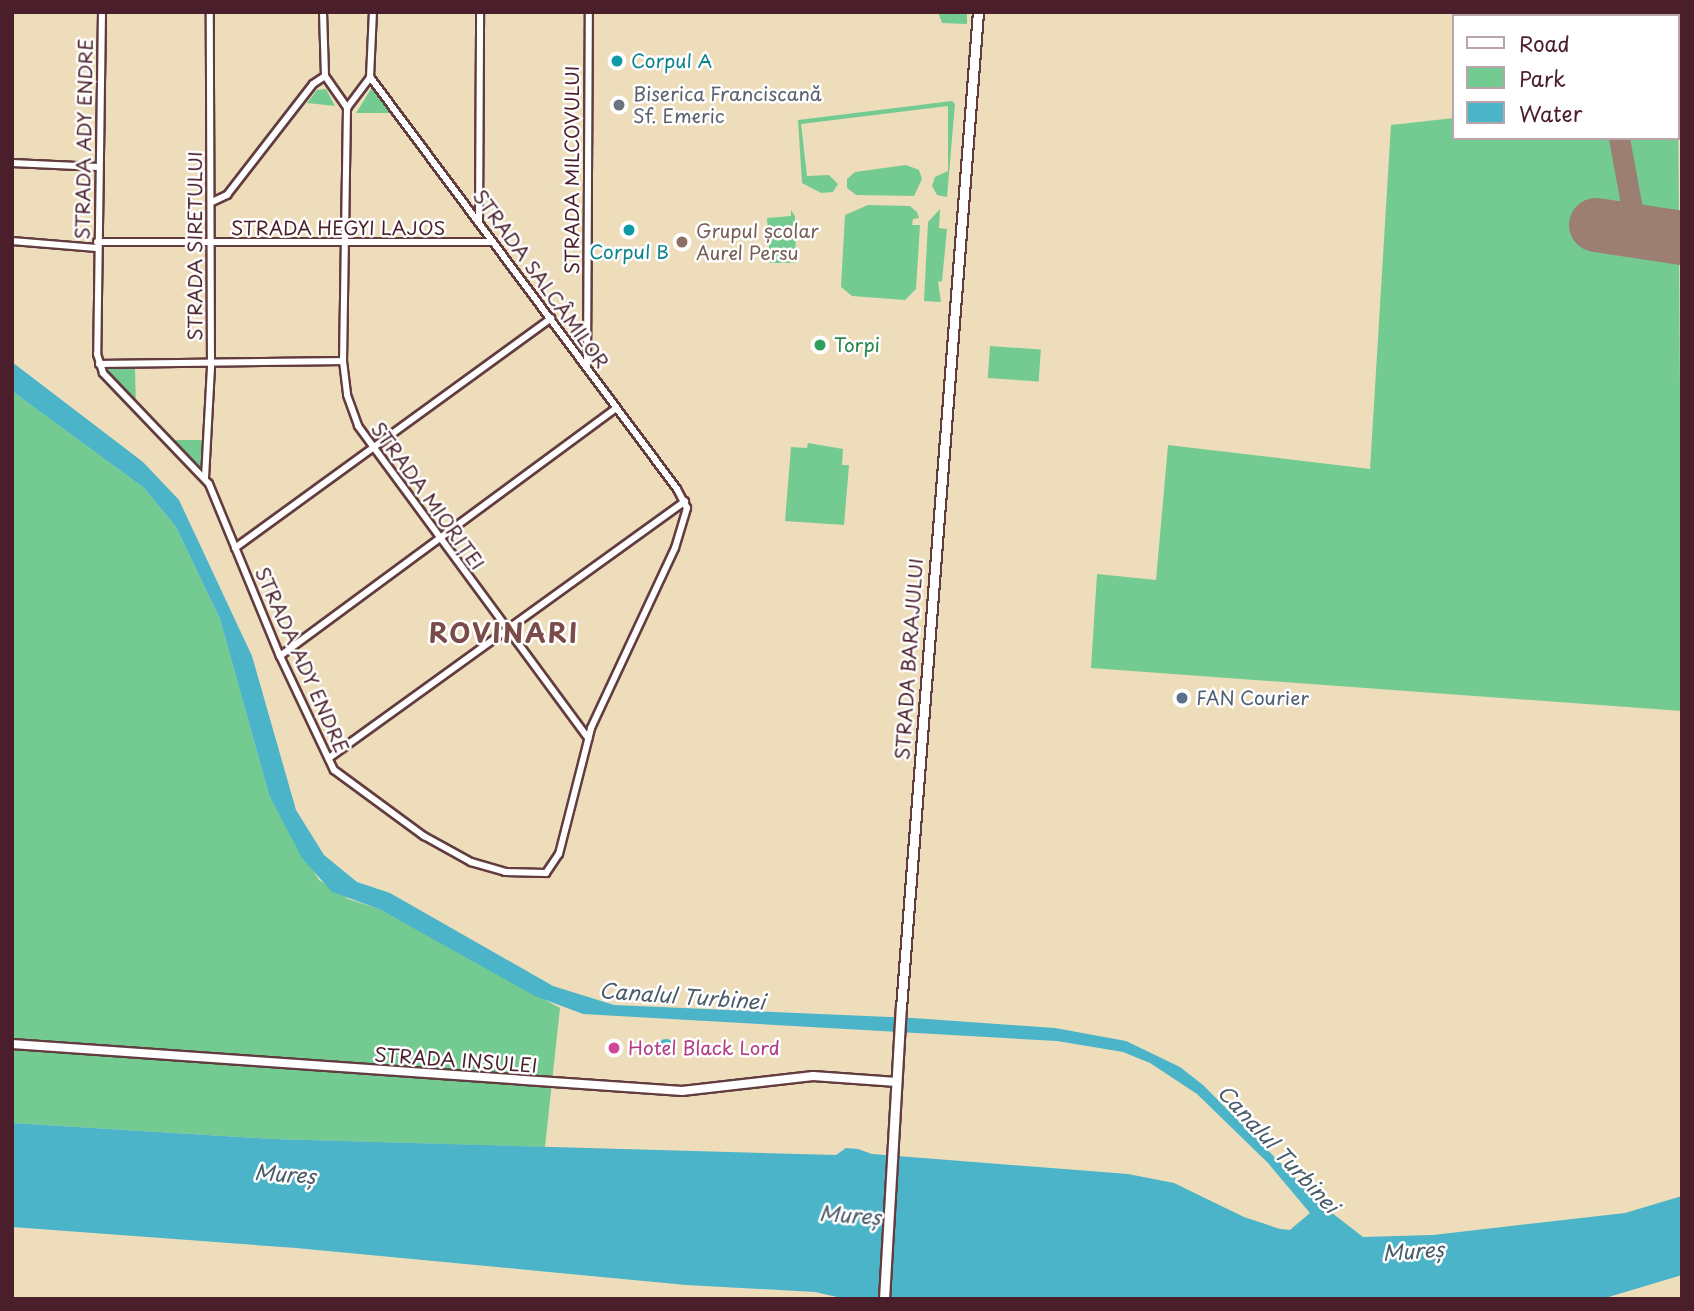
<!DOCTYPE html>
<meta charset="utf-8">
<style>
body{margin:0}
#map{position:relative;width:1694px;height:1311px;overflow:hidden;background:#eeddba;font-family:"Playpen Sans",sans-serif}
div>[style]{position:absolute}
.green>*{inset:0;background:#74cb91;transform-origin:0 0}
.water>*{inset:0;background:#4bb4c9}
.round{border-radius:50%}
.taxiway>*{height:21px;margin:-10.5px;padding:0 10.5px;transform-origin:10.5px;border-radius:10.5px;background:#9c7e72}
.runway>*{height:54px;margin:-27px;padding:0 27px;transform-origin:27px;border-radius:27px;background:#9c7e72}
.roads{filter:drop-shadow(2px 0 #633c40) drop-shadow(-2px 0 #633c40) drop-shadow(0 2px #633c40) drop-shadow(0 -2px #633c40)}
.minor>*{height:6px;margin:-3px;padding:0 3px;transform-origin:3px;border-radius:3px;background:#fff}
.tertiary>*{height:8px;margin:-4px;padding:0 4px;transform-origin:4px;border-radius:4px;background:#fff}
.secondary>*{height:9px;margin:-4.5px;padding:0 4.5px;transform-origin:4.5px;border-radius:4.5px;background:#fff}
.dots>*{width:19px;height:19px;translate:-50% -50%;box-sizing:border-box;border:4px solid #fff;border-radius:50%}
span{translate:-50% -50%;white-space:nowrap;text-align:center;line-height:1.15;-webkit-text-stroke:5px #fff;paint-order:stroke}
.culture-label{font-size:19px;color:#0d838f}
.left{translate:0 -50%;text-align:left}
.worship-label{font-size:19px;color:#5b616d}
.street-label{font-size:19px;color:#4a1f2b}
.education-label{font-size:19px;color:#785e54}
.leisure-label{font-size:19px;color:#27864d}
.service-label{font-size:19px;color:#4e5e75}
.hotel-label{font-size:19px;color:#b23c85}
.water-label{font-size:21px;color:#4a5b6a;font-style:italic}
.district-label{font-size:26px;color:#7a4b49;font-weight:700;letter-spacing:2px}
.frame{position:absolute;inset:0;border:14px solid #4a1f2b;pointer-events:none}
.legend{position:absolute;left:1452px;top:14px;width:228px;height:126px;box-sizing:border-box;background:#fff;border:2px solid #b7a5aa;margin:0;padding:9px 12px;list-style:none;font-size:21px;color:#4a1f2b}
.legend li{display:flex;align-items:center;gap:14px;height:35px}
.legend b{width:35px;border:2px solid #b7a5aa}
</style>
<div id="map">
<div class="green">
<div style="clip-path:polygon(938px 12px,967px 12px,967px 24px,942px 23px)"></div>
<div style="clip-path:polygon(1678px 64px,1682px 711px,1091px 668px,1097px 574px,1156px 580px,1168px 445px,1370px 469px,1391px 125px,1454px 118px,1454px 138px,1678px 138px)"></div>
<div style="clip-path:polygon(326px 89px,335px 106px,307px 103px,317px 90px)"></div>
<div style="clip-path:polygon(371px 89px,374px 90px,392px 113px,356px 113px)"></div>
<div style="clip-path:polygon(952px 101px,955px 104px,947px 197px,937px 195px,932px 186px,935px 177px,948px 171px,948px 106px,801px 124px,807px 176px,829px 175px,838px 184px,833px 192px,821px 193px,802px 183px,798px 120px)"></div>
<div style="clip-path:polygon(906px 165px,919px 170px,922px 179px,914px 196px,856px 195px,847px 188px,847px 179px,855px 172px)"></div>
<div style="clip-path:polygon(868px 205px,910px 206px,917px 212px,919px 218px,913px 219px,912px 225px,920px 225px,916px 289px,905px 300px,852px 296px,841px 287px,845px 215px)"></div>
<div style="clip-path:polygon(940px 209px,939px 228px,947px 229px,942px 281px,938px 282px,941px 302px,924px 301px,928px 222px)"></div>
<div style="clip-path:polygon(791px 210px,795px 216px,796px 263px,770px 263px,767px 218px,791px 216px)"></div>
<div style="left:990px;top:346px;width:51px;height:32px;rotate:4deg"></div>
<div style="clip-path:polygon(105px 369px,135px 369px,136px 406px,108px 377px)"></div>
<div style="clip-path:polygon(12px 391px,144px 488px,176px 527px,220px 619px,269px 795px,319px 880px,348px 899px,379px 909px,560px 1008px,545px 1147px,274px 1139px,12px 1123px)"></div>
<div style="clip-path:polygon(170px 440px,202px 440px,203px 470px,201px 470px)"></div>
<div style="clip-path:polygon(808px 443px,843px 449px,842px 465px,849px 465px,844px 525px,785px 521px,791px 447px,807px 448px)"></div>
</div>
<div class="water">
<div style="clip-path:polygon(12px 362px,143px 462px,179px 500px,252px 656px,296px 810px,324px 855px,357px 882px,390px 893px,553px 986px,614px 1005px,913px 1018px,1055px 1028px,1126px 1041px,1180px 1067px,1203px 1085px,1323px 1206px,1363px 1237px,1433px 1235px,1625px 1213px,1682px 1196px,1682px 1275px,1602px 1299px,846px 1299px,815px 1292px,686px 1285px,296px 1248px,12px 1227px,12px 1123px,274px 1139px,836px 1155px,846px 1148px,858px 1149px,872px 1154px,1128px 1174px,1174px 1183px,1244px 1217px,1280px 1229px,1290px 1230px,1310px 1213px,1268px 1163px,1197px 1094px,1150px 1063px,1123px 1052px,1057px 1041px,583px 1014px,535px 996px,379px 909px,332px 892px,302px 858px,269px 795px,220px 619px,176px 527px,144px 488px,12px 391px)"></div>
<div class="round" style="left:658px;top:1039px;width:16px;height:16px"></div>
</div>
<div class="taxiway">
<div style="left:1619px;top:138px;width:95px;rotate:79.6deg"></div>
</div>
<div class="runway">
<div style="left:1596px;top:225px;width:87px;rotate:8.6deg"></div>
</div>
<div class="roads">
<div class="minor">
<div style="left:102px;top:12px;width:342px;rotate:90.8deg"></div>
<div style="left:97px;top:354px;width:20px;rotate:72deg"></div>
<div style="left:103px;top:373px;width:153px;rotate:46.3deg"></div>
<div style="left:209px;top:484px;width:186px;rotate:67.6deg"></div>
<div style="left:280px;top:656px;width:126px;rotate:64.7deg"></div>
<div style="left:334px;top:770px;width:112px;rotate:36.3deg"></div>
<div style="left:424px;top:836px;width:54px;rotate:29deg"></div>
<div style="left:471px;top:862px;width:35px;rotate:16deg"></div>
<div style="left:505px;top:872px;width:41px;rotate:1.4deg"></div>
<div style="left:546px;top:873px;width:23px;rotate:-56deg"></div>
<div style="left:559px;top:854px;width:130px;rotate:-75.7deg"></div>
<div style="left:591px;top:728px;width:199px;rotate:-65deg"></div>
<div style="left:675px;top:548px;width:42px;rotate:-73.3deg"></div>
<div style="left:687px;top:508px;width:21px;rotate:-118deg"></div>
<div style="left:677px;top:489px;width:514px;rotate:-126.69deg"></div>
<div style="left:323px;top:12px;width:64px;rotate:88.2deg"></div>
<div style="left:325px;top:76px;width:39px;rotate:55deg"></div>
<div style="left:347px;top:108px;width:253px;rotate:90.9deg"></div>
<div style="left:343px;top:361px;width:34px;rotate:83deg"></div>
<div style="left:347px;top:395px;width:33px;rotate:70deg"></div>
<div style="left:358px;top:426px;width:388px;rotate:53.6deg"></div>
<div style="left:347px;top:108px;width:39px;rotate:-53deg"></div>
<div style="left:370px;top:77px;width:65px;rotate:-87.4deg"></div>
<div style="left:12px;top:163px;width:87px;rotate:2.6deg"></div>
<div style="left:212px;top:202px;width:17px;rotate:-25deg"></div>
<div style="left:227px;top:195px;width:140px;rotate:-52.2deg"></div>
<div style="left:313px;top:84px;width:14px;rotate:-34deg"></div>
<div style="left:479px;top:223px;width:211px;rotate:-89.7deg"></div>
<div style="left:12px;top:241px;width:85px;rotate:4.7deg"></div>
<div style="left:97px;top:242px;width:396px"></div>
<div style="left:99px;top:364px;width:244px;rotate:-0.7deg"></div>
<div style="left:587px;top:367px;width:355px;rotate:-89.7deg"></div>
<div style="left:205px;top:478px;width:111px;rotate:-86.9deg"></div>
<div style="left:211px;top:367px;width:355px;rotate:-90.2deg"></div>
<div style="left:235px;top:548px;width:391px;rotate:-36deg"></div>
<div style="left:280px;top:656px;width:418px;rotate:-36.4deg"></div>
<div style="left:329px;top:758px;width:439px;rotate:-35.8deg"></div>
</div>
<div class="tertiary">
<div style="left:12px;top:1044px;width:672px;rotate:4.01deg"></div>
<div style="left:682px;top:1091px;width:132px;rotate:-6.5deg"></div>
<div style="left:813px;top:1076px;width:84px;rotate:4.1deg"></div>
</div>
<div class="secondary">
<div style="left:884px;top:1299px;width:291px;rotate:-86.7deg"></div>
<div style="left:901px;top:1008px;width:999px;rotate:-85.58deg"></div>
</div>
</div>
<div class="dots">
<div style="left:617px;top:61px;background:#0f9aa8"></div>
<div style="left:619px;top:105px;background:#6b7280"></div>
<div style="left:629px;top:230px;background:#0f9aa8"></div>
<div style="left:682px;top:242px;background:#8d6e63"></div>
<div style="left:820px;top:345px;background:#2e9e5b"></div>
<div style="left:1182px;top:698px;background:#5c6f8a"></div>
<div style="left:614px;top:1048px;background:#d1479c"></div>
</div>
<div class="culture-label">
<span class="left" style="left:631px;top:61px">Corpul A</span>
<span style="left:629px;top:252px">Corpul B</span>
</div>
<div class="worship-label">
<span class="left" style="left:633px;top:105px">Biserica Franciscană<br>Sf. Emeric</span>
</div>
<div class="street-label">
<span style="left:84px;top:139px;rotate:-89deg">STRADA ADY ENDRE</span>
<span style="left:572px;top:170px;rotate:-90deg">STRADA MILCOVULUI</span>
<span style="left:338px;top:228px">STRADA HEGYI LAJOS</span>
<span style="left:195px;top:246px;rotate:-90deg">STRADA SIRETULUI</span>
<span style="left:541px;top:279px;rotate:54deg">STRADA SALCÂMILOR</span>
<span style="left:428px;top:496px;rotate:54deg">STRADA MIORIȚEI</span>
<span style="left:909px;top:659px;rotate:-86deg">STRADA BARAJULUI</span>
<span style="left:302px;top:660px;rotate:66deg">STRADA ADY ENDRE</span>
<span style="left:456px;top:1060px;rotate:4deg">STRADA INSULEI</span>
</div>
<div class="education-label">
<span class="left" style="left:696px;top:242px">Grupul școlar<br>Aurel Persu</span>
</div>
<div class="leisure-label">
<span class="left" style="left:834px;top:345px">Torpi</span>
</div>
<div class="service-label">
<span class="left" style="left:1196px;top:698px">FAN Courier</span>
</div>
<div class="hotel-label">
<span class="left" style="left:628px;top:1048px">Hotel Black Lord</span>
</div>
<div class="water-label">
<span style="left:682px;top:995px;rotate:4deg">Canalul Turbinei</span>
<span style="left:1279px;top:1148px;rotate:47deg">Canalul Turbinei</span>
<span style="left:285px;top:1173px;rotate:4deg">Mureș</span>
<span style="left:850px;top:1214px;rotate:4deg">Mureș</span>
<span style="left:1413px;top:1250px;rotate:-4deg">Mureș</span>
</div>
<div class="district-label">
<span style="left:504px;top:633px">ROVINARI</span>
</div>
<div class="frame"></div>
<ul class="legend">
<li><b style="height:9px;background:#fff"></b>Road</li>
<li><b style="height:19px;background:#74cb91"></b>Park</li>
<li><b style="height:19px;background:#4bb4c9"></b>Water</li>
</ul>
</div>
